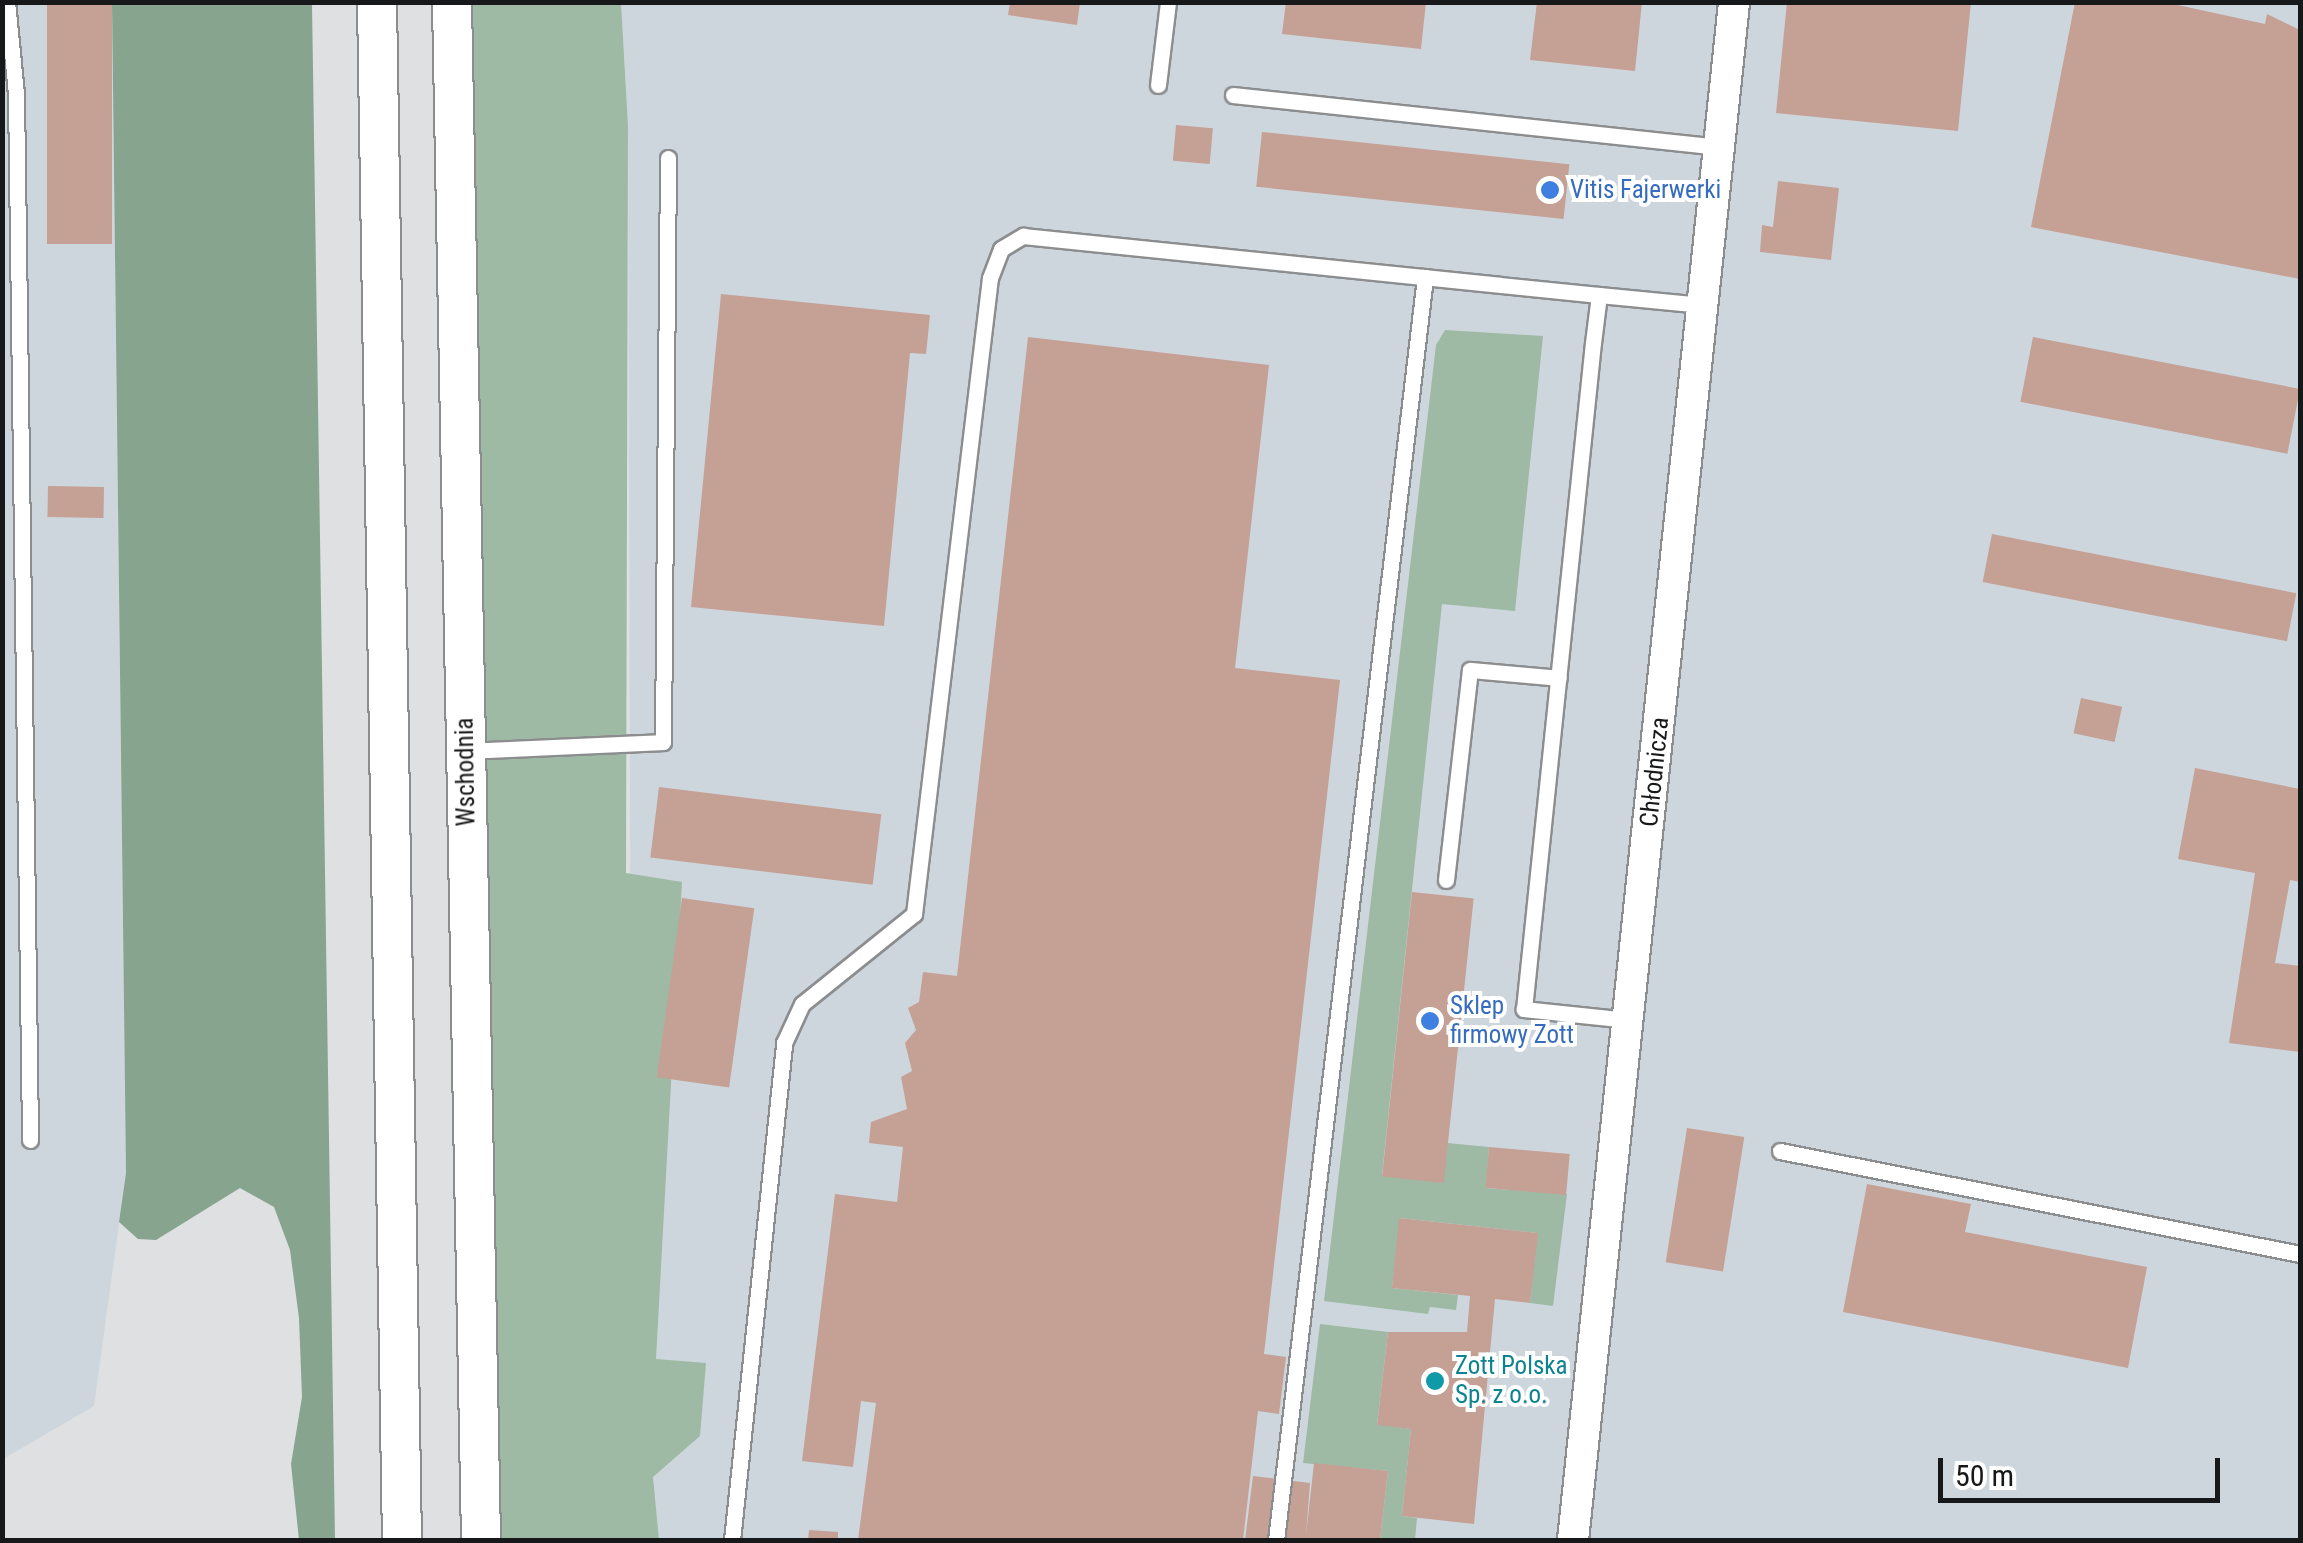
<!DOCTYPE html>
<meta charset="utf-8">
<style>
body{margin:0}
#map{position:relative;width:2303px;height:1543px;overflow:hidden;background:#dee0e2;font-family:"Roboto Condensed",sans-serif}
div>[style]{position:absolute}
.built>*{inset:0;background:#ced6dd}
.green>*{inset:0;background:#9ebaa5}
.forest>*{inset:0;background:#87a48e}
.building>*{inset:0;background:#c4a095;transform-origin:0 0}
.roads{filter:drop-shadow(2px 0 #8b8d8f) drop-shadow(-2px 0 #8b8d8f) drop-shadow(0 2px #8b8d8f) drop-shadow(0 -2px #8b8d8f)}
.service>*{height:15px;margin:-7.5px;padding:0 7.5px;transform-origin:7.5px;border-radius:7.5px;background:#fff}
.minor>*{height:30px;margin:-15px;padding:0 15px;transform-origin:15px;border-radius:15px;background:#fff}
.tertiary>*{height:38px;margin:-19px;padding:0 19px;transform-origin:19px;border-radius:19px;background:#fff}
.dots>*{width:28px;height:28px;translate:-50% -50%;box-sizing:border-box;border:5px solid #fff;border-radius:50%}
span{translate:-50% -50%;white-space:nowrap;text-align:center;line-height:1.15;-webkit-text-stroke:8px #fff;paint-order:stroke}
.shop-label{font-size:25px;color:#366cbe}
.left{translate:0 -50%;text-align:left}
.street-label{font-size:25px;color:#171819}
.culture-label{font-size:25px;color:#0d838f}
.frame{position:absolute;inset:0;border:5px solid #171819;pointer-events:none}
.scale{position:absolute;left:1938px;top:1458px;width:282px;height:45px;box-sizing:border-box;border:5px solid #171819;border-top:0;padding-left:12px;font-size:30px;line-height:35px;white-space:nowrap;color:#171819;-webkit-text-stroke:8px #fff;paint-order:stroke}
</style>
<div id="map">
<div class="built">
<div style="clip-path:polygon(3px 3px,112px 3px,126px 1173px,94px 1406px,3px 1459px)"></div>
<div style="clip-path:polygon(621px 3px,2300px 3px,2300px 1540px,632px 1540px,628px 125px)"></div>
</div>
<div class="green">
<div style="clip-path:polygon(452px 3px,621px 3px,628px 125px,626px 873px,682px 882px,656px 1359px,706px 1363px,700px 1436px,653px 1477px,659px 1540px,481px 1540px)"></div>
<div style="clip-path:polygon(1445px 330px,1543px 336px,1515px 611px,1442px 604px,1382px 1175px,1448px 1143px,1489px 1147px,1486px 1188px,1567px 1194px,1553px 1306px,1530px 1303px,1537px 1233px,1400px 1218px,1392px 1288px,1458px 1295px,1456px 1310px,1430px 1307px,1428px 1314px,1324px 1301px,1436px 345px)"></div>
<div style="clip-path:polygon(1320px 1324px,1388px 1332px,1377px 1424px,1411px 1429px,1402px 1516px,1417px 1518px,1415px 1540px,1380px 1540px,1388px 1471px,1303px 1463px)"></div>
</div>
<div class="forest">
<div style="clip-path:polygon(112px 3px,312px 3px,335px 1540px,299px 1540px,291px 1464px,302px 1397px,299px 1318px,290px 1250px,274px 1207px,240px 1188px,156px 1240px,138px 1239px,119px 1222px,126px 1173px)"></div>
</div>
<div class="building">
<div style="left:47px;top:2px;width:65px;height:242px"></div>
<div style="clip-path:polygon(1010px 2px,1080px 2px,1077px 25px,1008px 15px)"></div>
<div style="clip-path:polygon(1286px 2px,1426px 2px,1421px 49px,1282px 34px)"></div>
<div style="clip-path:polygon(1537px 2px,1642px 2px,1635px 71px,1530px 60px)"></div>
<div style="clip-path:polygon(1787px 2px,1971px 2px,1958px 131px,1776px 113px)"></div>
<div style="clip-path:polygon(2075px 2px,2164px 2px,2265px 24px,2267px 14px,2300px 30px,2300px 279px,2031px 227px)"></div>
<div style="left:1176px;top:125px;width:37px;height:36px;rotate:5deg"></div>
<div style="left:1262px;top:132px;width:309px;height:55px;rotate:6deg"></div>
<div style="clip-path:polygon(1778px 181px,1839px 188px,1831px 260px,1760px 252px,1762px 225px,1773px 227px)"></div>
<div style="clip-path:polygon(721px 294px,930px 315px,926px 354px,910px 353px,884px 626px,691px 607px)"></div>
<div style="clip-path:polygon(1028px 337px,1269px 365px,1235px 668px,1340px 680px,1264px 1354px,1286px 1357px,1279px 1414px,1258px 1411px,1243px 1540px,858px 1540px,876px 1403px,861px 1401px,853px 1467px,802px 1461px,835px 1194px,897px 1202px,903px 1147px,869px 1143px,871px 1122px,907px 1109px,901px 1077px,912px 1071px,905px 1043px,916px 1030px,908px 1008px,919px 1002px,923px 972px,957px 976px)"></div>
<div style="left:2033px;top:337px;width:272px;height:66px;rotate:11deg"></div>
<div style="left:48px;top:486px;width:56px;height:31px;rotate:1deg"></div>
<div style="left:1992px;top:534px;width:310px;height:49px;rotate:11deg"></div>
<div style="left:2081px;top:698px;width:42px;height:36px;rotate:12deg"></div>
<div style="clip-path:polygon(2195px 768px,2300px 789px,2300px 882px,2290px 880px,2275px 963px,2300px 966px,2300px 1052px,2229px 1043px,2255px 873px,2178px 859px)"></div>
<div style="left:659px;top:787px;width:224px;height:71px;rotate:7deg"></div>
<div style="left:1412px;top:892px;width:62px;height:286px;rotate:6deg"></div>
<div style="left:682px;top:898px;width:73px;height:181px;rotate:8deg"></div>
<div style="left:1687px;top:1128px;width:58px;height:136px;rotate:9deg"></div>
<div style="left:1489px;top:1147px;width:81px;height:41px;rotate:5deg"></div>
<div style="clip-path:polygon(1867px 1184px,1971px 1204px,1965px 1232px,2147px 1267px,2128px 1368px,1843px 1312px)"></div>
<div style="clip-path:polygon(1399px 1218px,1538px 1233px,1530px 1303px,1495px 1299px,1474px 1524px,1402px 1516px,1411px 1429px,1377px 1425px,1388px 1332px,1467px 1332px,1470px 1296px,1392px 1288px)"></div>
<div style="clip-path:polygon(1314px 1463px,1388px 1471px,1380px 1540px,1245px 1540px,1253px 1476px,1310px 1483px,1306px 1535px)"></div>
<div style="clip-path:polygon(809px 1530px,838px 1532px,838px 1540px,808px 1540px)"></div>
</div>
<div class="roads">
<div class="service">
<div style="left:7px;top:2px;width:91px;rotate:84.4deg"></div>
<div style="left:16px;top:93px;width:1047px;rotate:89.23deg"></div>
<div style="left:1158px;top:85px;width:84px;rotate:-83.1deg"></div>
<div style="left:1233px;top:95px;width:489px;rotate:6.1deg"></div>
<div style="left:467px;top:751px;width:196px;rotate:-2.6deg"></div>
<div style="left:663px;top:742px;width:584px;rotate:-89.51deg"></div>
<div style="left:1446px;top:880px;width:211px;rotate:-83.5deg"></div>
<div style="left:1470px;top:670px;width:89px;rotate:5.1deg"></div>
<div style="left:1628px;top:1020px;width:105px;rotate:-174deg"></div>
<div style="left:1524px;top:1009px;width:670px;rotate:-84.09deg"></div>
<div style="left:1593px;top:343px;width:48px;rotate:-82.9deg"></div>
<div style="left:1599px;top:295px;width:104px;rotate:5.5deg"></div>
<div style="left:1780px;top:1151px;width:530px;rotate:11.2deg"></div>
<div style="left:732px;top:1540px;width:500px;rotate:-84deg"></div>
<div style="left:784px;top:1043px;width:43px;rotate:-65.2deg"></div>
<div style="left:802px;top:1004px;width:144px;rotate:-38.8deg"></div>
<div style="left:914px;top:914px;width:641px;rotate:-83.19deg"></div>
<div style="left:990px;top:278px;width:31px;rotate:-69deg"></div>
<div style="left:1001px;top:249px;width:26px;rotate:-31deg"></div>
<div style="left:1023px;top:236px;width:579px;rotate:5.85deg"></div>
<div style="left:1276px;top:1540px;width:1272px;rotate:-83.27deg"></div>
</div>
<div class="minor">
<div style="left:1573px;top:1540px;width:1546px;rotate:-84.02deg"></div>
</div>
<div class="tertiary">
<div style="left:377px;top:2px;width:1538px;rotate:89.07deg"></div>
<div style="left:452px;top:2px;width:1538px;rotate:88.92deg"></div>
</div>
</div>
<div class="dots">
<div style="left:1550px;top:190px;background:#3f7fe0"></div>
<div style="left:1430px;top:1021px;background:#3f7fe0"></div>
<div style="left:1435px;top:1381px;background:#0f9aa8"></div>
</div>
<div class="shop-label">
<span class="left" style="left:1570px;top:190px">Vitis Fajerwerki</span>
<span class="left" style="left:1450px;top:1021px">Sklep<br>firmowy Zott</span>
</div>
<div class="street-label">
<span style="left:466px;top:772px;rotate:-91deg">Wschodnia</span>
<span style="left:1655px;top:772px;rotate:-84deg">Chłodnicza</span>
</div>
<div class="culture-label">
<span class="left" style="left:1455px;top:1381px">Zott Polska<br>Sp. z o.o.</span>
</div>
<div class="frame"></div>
<div class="scale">50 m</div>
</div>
